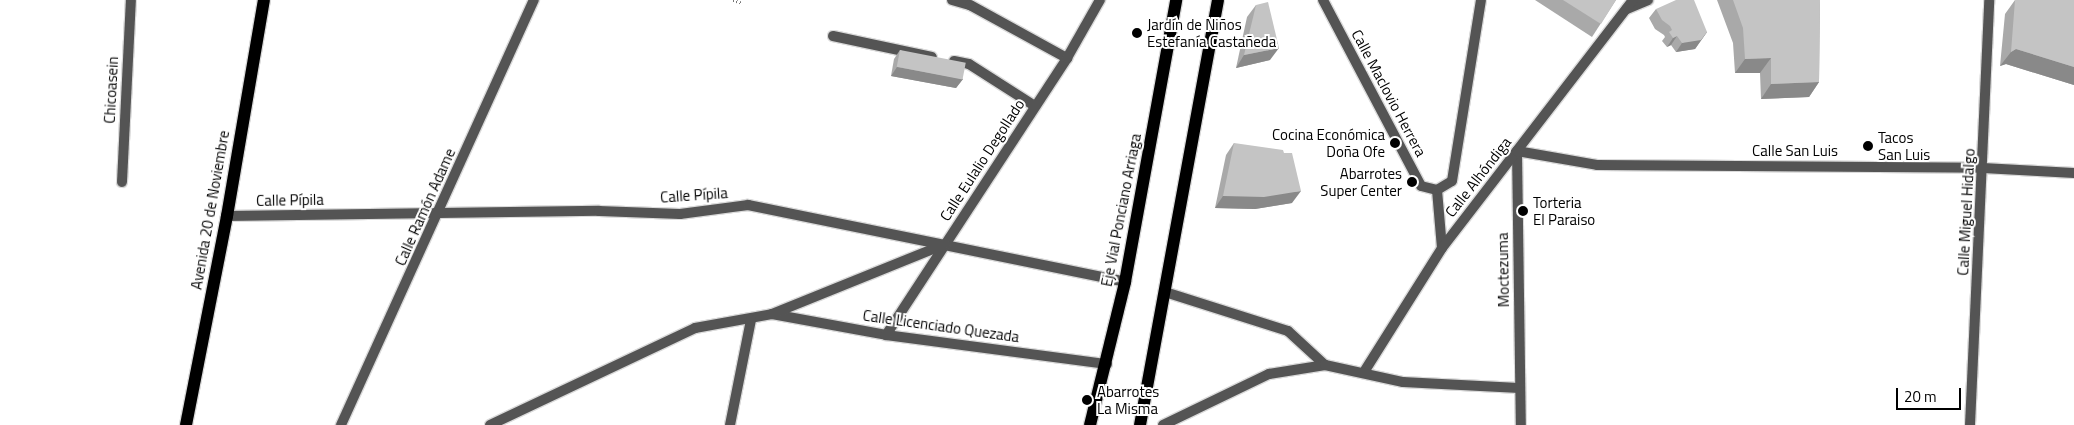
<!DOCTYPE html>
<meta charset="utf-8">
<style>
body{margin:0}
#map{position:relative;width:2074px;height:425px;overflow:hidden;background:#fff;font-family:"Titillium Web",sans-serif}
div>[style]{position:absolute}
.path>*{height:3px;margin-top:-1.5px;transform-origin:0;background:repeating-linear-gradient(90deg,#767676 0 1px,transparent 0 3.5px)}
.roads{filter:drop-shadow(1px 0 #dbdbdb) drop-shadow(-1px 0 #dbdbdb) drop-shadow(0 1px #dbdbdb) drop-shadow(0 -1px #dbdbdb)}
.service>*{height:10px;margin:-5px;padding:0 5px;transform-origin:5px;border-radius:5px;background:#545454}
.pedestrian>*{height:10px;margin:-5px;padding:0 5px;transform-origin:5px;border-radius:5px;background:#545454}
.minor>*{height:10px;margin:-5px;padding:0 5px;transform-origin:5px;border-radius:5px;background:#545454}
.primary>*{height:12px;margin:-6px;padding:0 6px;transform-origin:6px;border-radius:6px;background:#000}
.wall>*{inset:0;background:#a9a9a9}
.shaded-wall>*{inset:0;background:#898989}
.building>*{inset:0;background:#c4c4c4;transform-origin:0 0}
.dots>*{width:14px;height:14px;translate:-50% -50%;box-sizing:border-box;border:2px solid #fff;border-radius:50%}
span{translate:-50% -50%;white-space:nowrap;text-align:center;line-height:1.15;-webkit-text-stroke:4px #fff;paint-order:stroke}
.poi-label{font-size:15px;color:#000}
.left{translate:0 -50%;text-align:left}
.right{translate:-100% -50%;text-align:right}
.street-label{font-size:15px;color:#000}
.scale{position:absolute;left:1896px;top:388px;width:65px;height:22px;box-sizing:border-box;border:2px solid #000;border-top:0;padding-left:6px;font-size:15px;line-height:18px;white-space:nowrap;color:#000;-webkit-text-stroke:4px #fff;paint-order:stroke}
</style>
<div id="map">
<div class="path">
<div style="left:733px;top:0;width:10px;rotate:17deg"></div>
</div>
<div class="roads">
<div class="service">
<div style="left:833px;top:36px;width:101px;rotate:12deg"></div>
<div style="left:954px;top:61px;width:15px;rotate:11deg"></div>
<div style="left:969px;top:64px;width:78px;rotate:32.5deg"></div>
</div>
<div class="pedestrian">
<div style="left:1627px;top:9px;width:23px;rotate:-23deg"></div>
<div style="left:1517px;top:151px;width:274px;rotate:89.2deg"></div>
<div style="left:1437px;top:190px;width:58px;rotate:85.1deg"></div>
<div style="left:1165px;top:292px;width:129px;rotate:17.6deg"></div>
<div style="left:1288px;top:331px;width:50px;rotate:42.6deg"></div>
<div style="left:1364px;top:372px;width:146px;rotate:-57.8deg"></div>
<div style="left:1442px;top:248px;width:313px;rotate:-52.4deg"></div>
<div style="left:1163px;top:425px;width:118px;rotate:-25.7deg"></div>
<div style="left:1269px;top:374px;width:57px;rotate:-9.1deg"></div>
<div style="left:1325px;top:365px;width:80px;rotate:12.3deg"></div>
<div style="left:1403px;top:382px;width:116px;rotate:3deg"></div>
</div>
<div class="minor">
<div style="left:952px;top:0;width:19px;rotate:16deg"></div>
<div style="left:970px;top:5px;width:111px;rotate:28.7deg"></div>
<div style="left:1323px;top:0;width:210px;rotate:62.2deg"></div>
<div style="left:1421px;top:186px;width:16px;rotate:14deg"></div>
<div style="left:1437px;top:190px;width:17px;rotate:-31deg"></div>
<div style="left:1452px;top:181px;width:183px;rotate:-80.9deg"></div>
<div style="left:1517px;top:151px;width:81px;rotate:9.9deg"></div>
<div style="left:1597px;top:165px;width:386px;rotate:0.4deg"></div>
<div style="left:1983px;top:168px;width:91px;rotate:3.1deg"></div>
<div style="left:122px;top:182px;width:182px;rotate:-87.2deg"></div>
<div style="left:227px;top:216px;width:372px;rotate:-0.8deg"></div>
<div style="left:599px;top:211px;width:81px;rotate:2.1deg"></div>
<div style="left:680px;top:214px;width:69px;rotate:-7.5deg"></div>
<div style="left:748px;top:205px;width:385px;rotate:11.5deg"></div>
<div style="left:772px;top:314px;width:116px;rotate:10.4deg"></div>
<div style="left:886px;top:335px;width:223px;rotate:7.5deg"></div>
<div style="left:886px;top:335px;width:331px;rotate:-56.8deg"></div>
<div style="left:1067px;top:58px;width:67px;rotate:-60.4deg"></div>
<div style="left:341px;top:425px;width:467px;rotate:-65.6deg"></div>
<div style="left:490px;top:425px;width:227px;rotate:-25.3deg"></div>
<div style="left:695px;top:328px;width:78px;rotate:-10.3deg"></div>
<div style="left:772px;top:314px;width:187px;rotate:-22deg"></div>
<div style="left:730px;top:425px;width:107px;rotate:-78.7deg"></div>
<div style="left:1970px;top:425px;width:425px;rotate:-87.4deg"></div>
</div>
<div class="primary">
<div style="left:186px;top:425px;width:213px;rotate:-78.9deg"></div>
<div style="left:227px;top:216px;width:219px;rotate:-80.3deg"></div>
<div style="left:1090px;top:425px;width:147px;rotate:-76.2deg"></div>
<div style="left:1125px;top:282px;width:287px;rotate:-79.7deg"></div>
<div style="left:1140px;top:425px;width:432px;rotate:-79.6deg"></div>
</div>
</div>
<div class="wall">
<div style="clip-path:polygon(1535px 0,1616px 0,1592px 37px)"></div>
<div style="clip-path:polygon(1717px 0,1820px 0,1819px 82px,1809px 97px,1761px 99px,1760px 73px,1735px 73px,1733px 43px)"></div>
<div style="clip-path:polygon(2015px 0,2074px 0,2074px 85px,2006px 64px,2000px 66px,2005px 14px)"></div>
<div style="clip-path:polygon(1256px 5px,1270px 60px,1236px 68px,1247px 17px)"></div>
<div style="clip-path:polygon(1656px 9px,1707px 32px,1695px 49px,1676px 52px,1671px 45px,1667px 47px,1662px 41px,1665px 37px,1664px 35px,1655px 29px,1649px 18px)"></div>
<div style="clip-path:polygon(900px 50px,963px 79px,956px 88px,891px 76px,894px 59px)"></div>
<div style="clip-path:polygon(1234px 143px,1292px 203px,1255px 209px,1215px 208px,1226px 155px)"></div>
</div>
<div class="shaded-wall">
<div style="clip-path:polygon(1707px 32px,1695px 49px,1676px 52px,1682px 43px)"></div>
<div style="clip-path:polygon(1677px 36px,1671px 45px,1667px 47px,1673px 38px)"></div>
<div style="clip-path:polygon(1279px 48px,1270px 60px,1236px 68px,1244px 55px)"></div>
<div style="clip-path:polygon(2016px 49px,2074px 67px,2074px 85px,2006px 64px,2000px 66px,2011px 52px)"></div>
<div style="clip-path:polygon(1771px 58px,1760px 73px,1735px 73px,1745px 59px)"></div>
<div style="clip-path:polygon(897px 67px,963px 79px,956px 88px,891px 76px)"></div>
<div style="clip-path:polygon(1819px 82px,1809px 97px,1761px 99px,1771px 84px)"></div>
<div style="clip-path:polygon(1301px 191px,1292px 203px,1255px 209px,1215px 208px,1223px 196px)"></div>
</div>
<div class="building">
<div style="clip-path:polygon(1563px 0,1616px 0,1601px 24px)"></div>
<div style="clip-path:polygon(1676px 0,1694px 0,1707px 32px,1701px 40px,1682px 43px,1677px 36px,1673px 38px,1669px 32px,1672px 30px,1670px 26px,1662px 20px,1656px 9px)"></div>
<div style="clip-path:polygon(1733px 0,1820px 0,1819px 82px,1771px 84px,1771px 58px,1745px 59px,1743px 28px)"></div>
<div style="clip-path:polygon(2015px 0,2074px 0,2074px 67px,2016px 49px,2011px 52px)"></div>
<div style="clip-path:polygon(1268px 2px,1279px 48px,1244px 55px,1256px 5px)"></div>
<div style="left:900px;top:50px;width:67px;height:17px;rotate:11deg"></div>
<div style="clip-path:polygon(1234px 143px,1283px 150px,1284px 153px,1292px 153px,1301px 191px,1264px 197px,1223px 196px)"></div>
</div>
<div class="dots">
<div style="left:1137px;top:33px;background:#000"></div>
<div style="left:1395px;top:143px;background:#000"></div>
<div style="left:1868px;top:146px;background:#000"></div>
<div style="left:1412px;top:182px;background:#000"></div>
<div style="left:1523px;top:211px;background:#000"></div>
<div style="left:1087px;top:400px;background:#000"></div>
</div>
<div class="poi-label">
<span class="left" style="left:1147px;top:33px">Jardín de Niños<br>Estefanía Castañeda</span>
<span class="right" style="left:1385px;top:143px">Cocina Económica<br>Doña Ofe</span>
<span class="left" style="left:1878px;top:146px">Tacos<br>San Luis</span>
<span class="right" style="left:1402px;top:182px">Abarrotes<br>Super Center</span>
<span class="left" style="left:1533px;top:211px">Torteria<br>El Paraiso</span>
<span class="left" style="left:1097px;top:400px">Abarrotes<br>La Misma</span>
</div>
<div class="street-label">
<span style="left:111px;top:90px;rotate:-87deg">Chicoasein</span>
<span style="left:1389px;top:93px;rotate:62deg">Calle Maclovio Herrera</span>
<span style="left:1795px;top:151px">Calle San Luis</span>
<span style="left:982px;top:160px;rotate:-57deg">Calle Eulalio Degollado</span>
<span style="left:1478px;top:177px;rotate:-52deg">Calle Alhóndiga</span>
<span style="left:694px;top:195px;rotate:-4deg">Calle Pípila</span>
<span style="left:290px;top:200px;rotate:-1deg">Calle Pípila</span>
<span style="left:425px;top:207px;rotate:-66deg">Calle Ramón Adame</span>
<span style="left:210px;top:210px;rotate:-80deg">Avenida 20 de Noviembre</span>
<span style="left:1121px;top:210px;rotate:-79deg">Eje Vial Ponciano Arriaga</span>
<span style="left:1966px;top:212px;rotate:-87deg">Calle Miguel Hidalgo</span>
<span style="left:1503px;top:270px;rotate:-91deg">Moctezuma</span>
<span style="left:941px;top:326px;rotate:8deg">Calle Licenciado Quezada</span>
</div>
<div class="scale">20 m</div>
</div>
